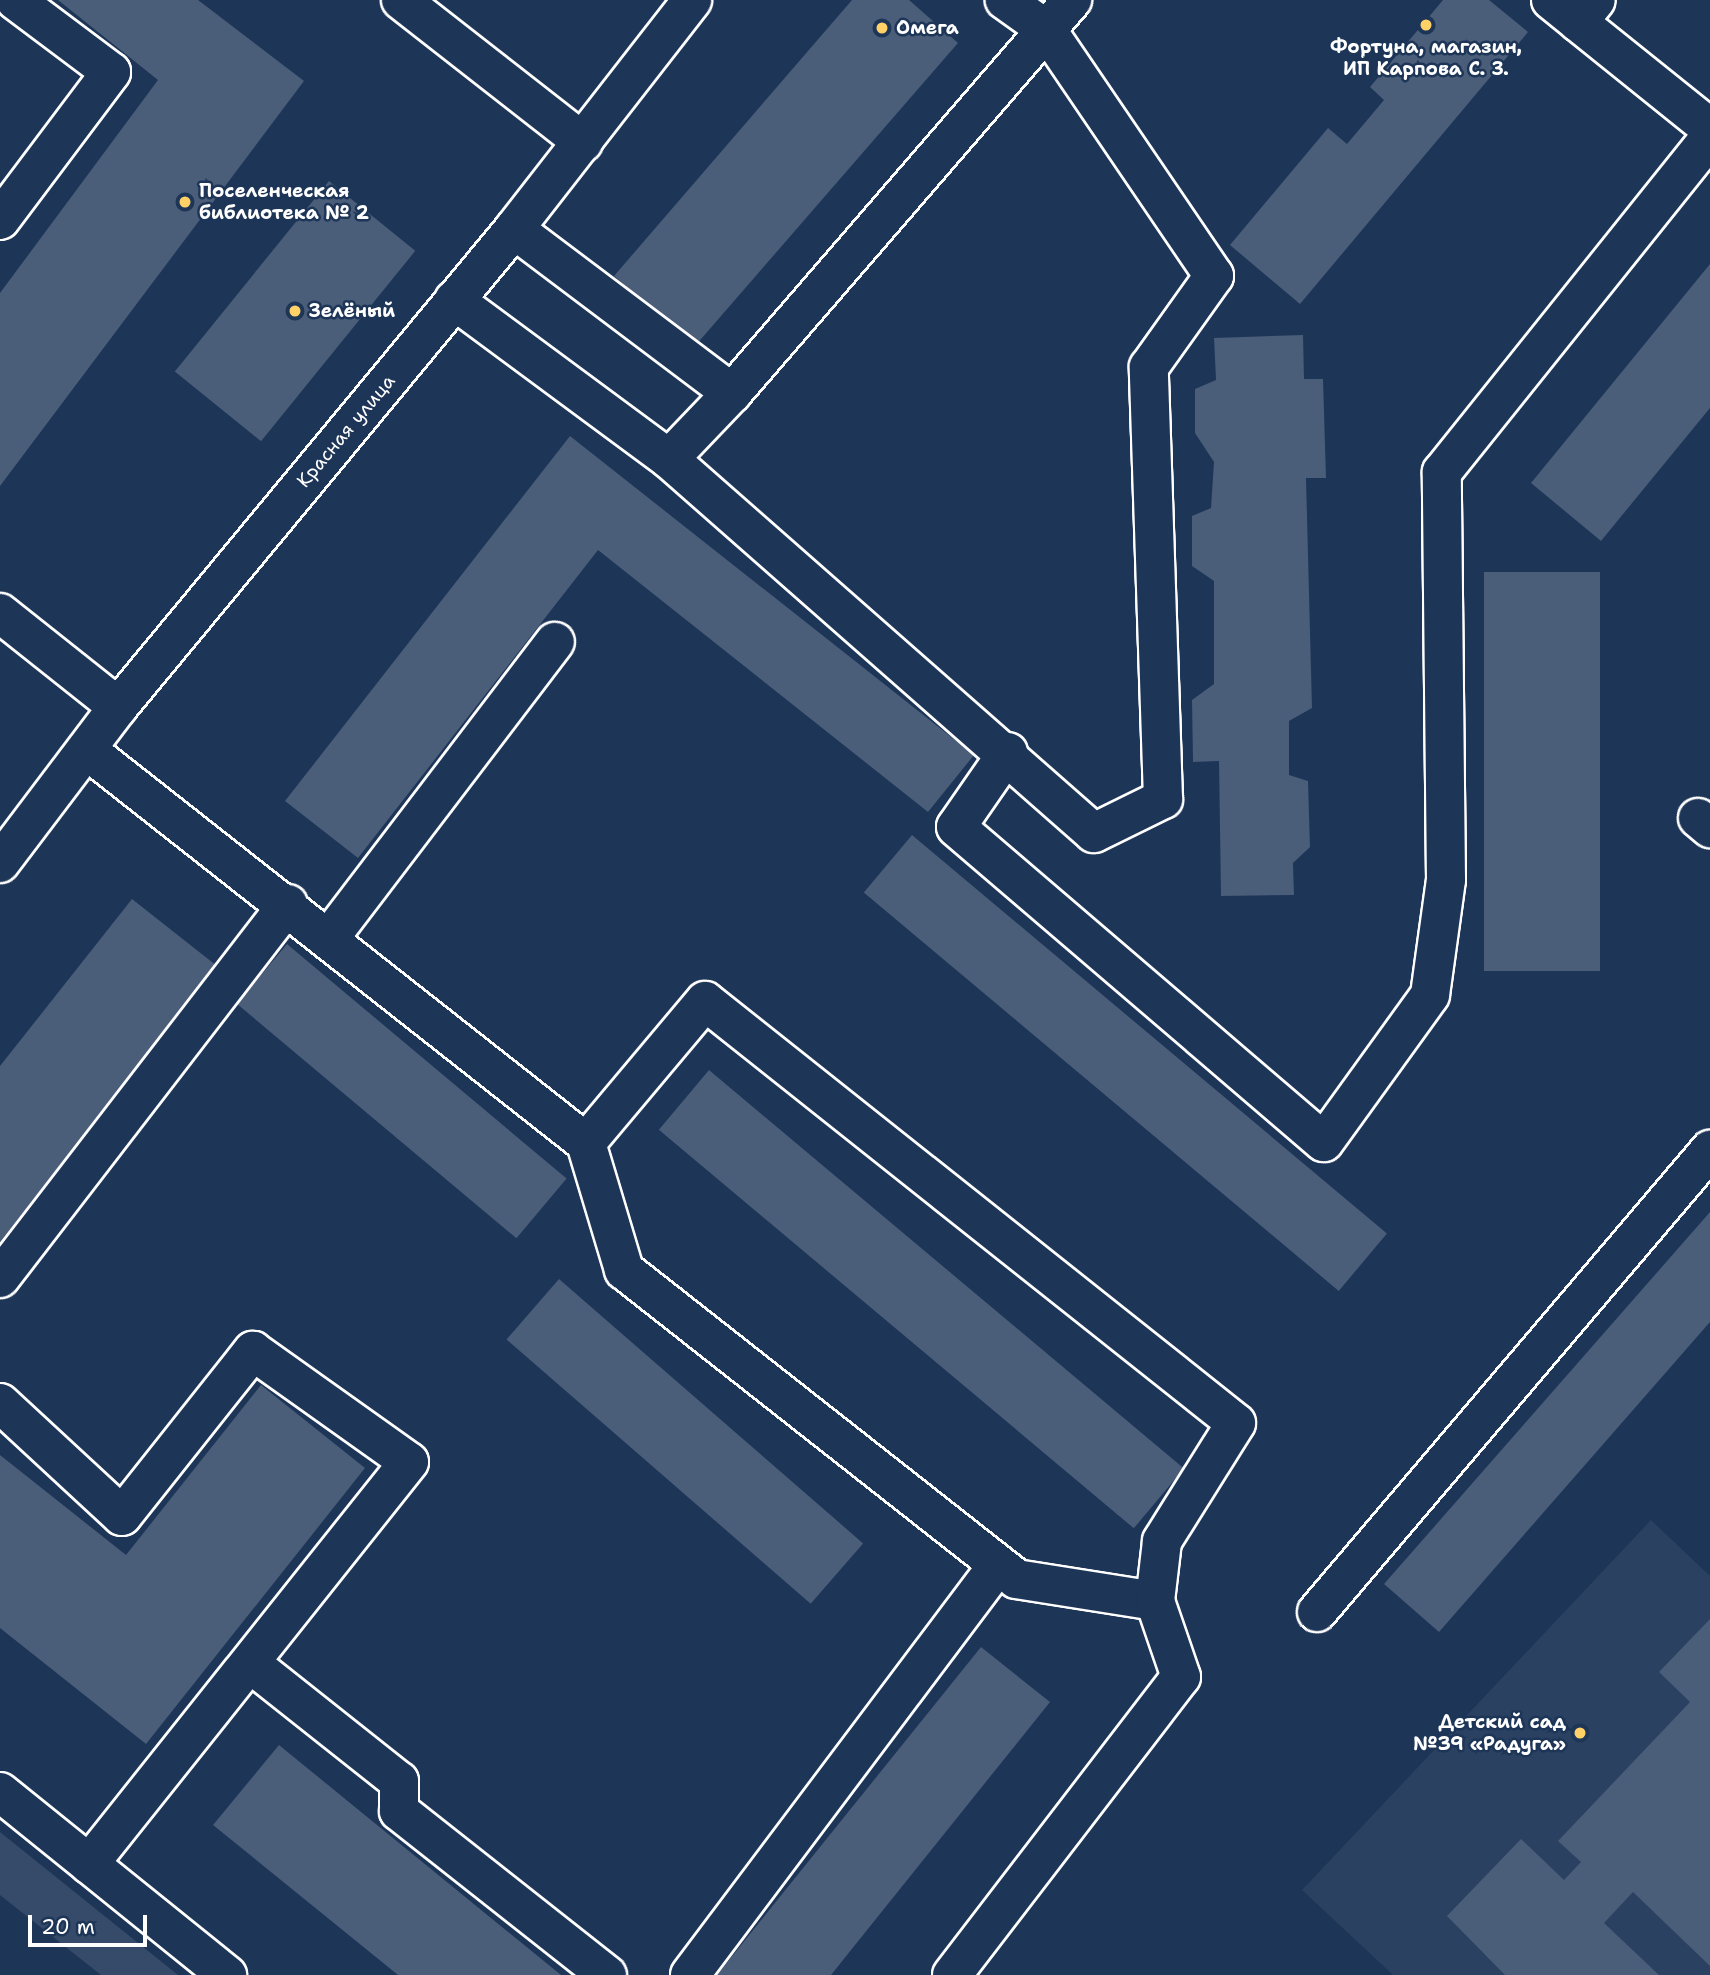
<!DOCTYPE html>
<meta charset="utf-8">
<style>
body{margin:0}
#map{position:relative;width:1710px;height:1975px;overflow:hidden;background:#1d3557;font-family:"Shantell Sans",sans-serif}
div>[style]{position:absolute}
.built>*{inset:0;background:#2a4161}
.green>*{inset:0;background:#364b69}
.building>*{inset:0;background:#4a5d79;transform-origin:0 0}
.roads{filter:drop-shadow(2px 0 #fff) drop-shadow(-2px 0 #fff) drop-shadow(0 2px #fff) drop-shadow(0 -2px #fff)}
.minor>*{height:38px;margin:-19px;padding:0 19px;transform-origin:19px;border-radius:19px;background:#1d3557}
.dots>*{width:19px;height:19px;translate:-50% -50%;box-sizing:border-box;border:4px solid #1d3557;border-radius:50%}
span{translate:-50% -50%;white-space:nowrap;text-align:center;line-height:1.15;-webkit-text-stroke:5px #1d3557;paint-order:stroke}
.poi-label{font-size:19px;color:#fff;font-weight:700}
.left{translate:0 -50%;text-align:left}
.right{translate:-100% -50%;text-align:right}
.street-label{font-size:19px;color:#fff}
.scale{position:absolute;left:28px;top:1915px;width:119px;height:32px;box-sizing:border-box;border:4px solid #fff;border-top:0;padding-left:9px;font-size:21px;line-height:24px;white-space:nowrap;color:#fff;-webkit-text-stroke:5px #1d3557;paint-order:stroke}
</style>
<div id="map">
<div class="built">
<div style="clip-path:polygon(1651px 1520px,1710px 1576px,1710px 1975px,1393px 1975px,1302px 1890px)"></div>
</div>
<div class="green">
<div style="clip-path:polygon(0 1832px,178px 1975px,101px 1975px,0 1895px)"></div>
</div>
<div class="building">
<div style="clip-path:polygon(58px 0,198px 0,304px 81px,0 486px,0 293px,158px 80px)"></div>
<div style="clip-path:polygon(852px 0,909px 0,958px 43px,695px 346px,614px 276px)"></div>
<div style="clip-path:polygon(1443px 0,1489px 0,1528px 32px,1300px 304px,1230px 245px,1328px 128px,1347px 144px,1384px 100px,1370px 87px)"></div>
<div style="left:329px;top:181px;width:111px;height:245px;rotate:39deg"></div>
<div style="clip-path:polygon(1710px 264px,1710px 408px,1601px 541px,1531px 483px)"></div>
<div style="clip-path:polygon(1303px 335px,1304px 379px,1323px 379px,1326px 478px,1306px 478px,1312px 708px,1289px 721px,1289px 775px,1308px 781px,1310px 847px,1293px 863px,1294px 895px,1221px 896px,1219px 761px,1193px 762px,1192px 700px,1214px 684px,1214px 581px,1192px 566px,1192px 516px,1211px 508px,1214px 462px,1195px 433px,1195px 389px,1216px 380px,1214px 338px)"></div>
<div style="clip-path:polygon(570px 436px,974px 755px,928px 812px,598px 550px,358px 858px,285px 801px)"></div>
<div style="left:1484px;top:572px;width:116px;height:399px"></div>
<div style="left:912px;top:835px;width:620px;height:75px;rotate:40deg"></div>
<div style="clip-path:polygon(132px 899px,217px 966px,0 1242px,0 1066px)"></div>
<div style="left:287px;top:944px;width:365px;height:78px;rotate:40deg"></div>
<div style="left:709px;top:1070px;width:620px;height:78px;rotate:40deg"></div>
<div style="clip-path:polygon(1710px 1212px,1710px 1322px,1439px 1632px,1384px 1584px)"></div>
<div style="left:559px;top:1279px;width:403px;height:80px;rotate:41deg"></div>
<div style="clip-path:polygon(261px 1385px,365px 1468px,146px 1744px,0 1628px,0 1455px,126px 1555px)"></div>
<div style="clip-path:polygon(1710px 1619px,1710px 1966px,1633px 1892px,1604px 1923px,1659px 1975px,1505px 1975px,1447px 1916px,1521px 1839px,1564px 1880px,1581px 1862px,1558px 1841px,1690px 1702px,1659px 1672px)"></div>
<div style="clip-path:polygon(981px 1647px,1050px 1702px,831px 1975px,717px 1975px)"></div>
<div style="clip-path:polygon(279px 1745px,561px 1975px,398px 1975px,213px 1825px)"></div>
</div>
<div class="roads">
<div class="minor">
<div style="left:401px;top:0;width:231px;rotate:38deg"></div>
<div style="left:1551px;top:0;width:35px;rotate:39deg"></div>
<div style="left:1578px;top:22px;width:28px;rotate:-51deg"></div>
<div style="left:1578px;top:22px;width:169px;rotate:38.8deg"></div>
<div style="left:0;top:220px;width:185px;rotate:-53.1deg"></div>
<div style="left:111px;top:72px;width:120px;rotate:-143.1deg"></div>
<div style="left:514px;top:229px;width:273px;rotate:37deg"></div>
<div style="left:732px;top:393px;width:520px;rotate:-49.14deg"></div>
<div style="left:454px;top:300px;width:267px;rotate:36.5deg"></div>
<div style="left:669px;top:459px;width:566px;rotate:41.35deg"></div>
<div style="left:1094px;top:833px;width:77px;rotate:-26.2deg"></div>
<div style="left:1163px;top:799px;width:432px;rotate:-91.9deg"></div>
<div style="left:1149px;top:367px;width:112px;rotate:-54.5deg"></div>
<div style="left:1214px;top:276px;width:297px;rotate:-124.2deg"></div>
<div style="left:1047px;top:30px;width:52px;rotate:-144.5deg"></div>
<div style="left:669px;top:459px;width:91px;rotate:-46.3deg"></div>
<div style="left:0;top:613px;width:151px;rotate:38.5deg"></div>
<div style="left:87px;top:750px;width:635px;rotate:38.22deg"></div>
<div style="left:586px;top:1143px;width:133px;rotate:73.3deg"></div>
<div style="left:624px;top:1270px;width:499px;rotate:38.2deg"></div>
<div style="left:1016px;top:1579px;width:141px;rotate:9deg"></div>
<div style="left:1155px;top:1601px;width:60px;rotate:-83.3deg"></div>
<div style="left:1162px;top:1541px;width:139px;rotate:-57.9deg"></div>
<div style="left:1236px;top:1423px;width:678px;rotate:-141.52deg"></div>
<div style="left:705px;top:1001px;width:185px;rotate:130deg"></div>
<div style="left:1008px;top:752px;width:91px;rotate:124.7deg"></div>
<div style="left:956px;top:827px;width:484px;rotate:40.6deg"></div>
<div style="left:1324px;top:1142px;width:181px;rotate:-54.2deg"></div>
<div style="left:1430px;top:995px;width:116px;rotate:-82.1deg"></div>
<div style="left:1446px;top:880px;width:408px;rotate:-90.6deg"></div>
<div style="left:1442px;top:472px;width:429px;rotate:-51.3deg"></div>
<div style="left:1698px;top:818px;width:16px;rotate:40deg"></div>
<div style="left:0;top:863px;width:196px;rotate:-52.9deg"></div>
<div style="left:118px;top:707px;width:621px;rotate:-50.36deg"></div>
<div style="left:514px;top:229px;width:290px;rotate:-52.1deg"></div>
<div style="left:330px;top:937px;width:371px;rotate:-52.7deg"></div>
<div style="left:0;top:1278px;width:472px;rotate:-52.4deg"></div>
<div style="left:0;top:1403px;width:166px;rotate:42.8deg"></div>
<div style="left:122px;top:1516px;width:211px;rotate:-51.6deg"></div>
<div style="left:253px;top:1351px;width:191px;rotate:35.4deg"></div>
<div style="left:409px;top:1462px;width:514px;rotate:128.52deg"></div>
<div style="left:1317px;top:1612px;width:607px;rotate:-49.61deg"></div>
<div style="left:250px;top:1663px;width:190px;rotate:38.4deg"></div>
<div style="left:399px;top:1781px;width:30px;rotate:90deg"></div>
<div style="left:399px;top:1811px;width:265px;rotate:38.3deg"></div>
<div style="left:0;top:1792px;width:292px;rotate:38.9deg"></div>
<div style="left:690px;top:1975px;width:513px;rotate:-53.09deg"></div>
<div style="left:952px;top:1975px;width:376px;rotate:-52.5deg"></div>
<div style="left:1181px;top:1677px;width:80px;rotate:-108.9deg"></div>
</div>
</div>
<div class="dots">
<div style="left:1426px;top:25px;background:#ffd166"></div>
<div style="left:882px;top:28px;background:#ffd166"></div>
<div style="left:185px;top:202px;background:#ffd166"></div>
<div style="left:295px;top:311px;background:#ffd166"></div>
<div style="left:1580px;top:1733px;background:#ffd166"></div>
</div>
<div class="poi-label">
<span class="left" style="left:896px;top:28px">Омега</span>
<span style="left:1426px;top:58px">Фортуна, магазин,<br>ИП Карпова С. З.</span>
<span class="left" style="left:199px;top:202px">Поселенческая<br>библиотека № 2</span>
<span class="left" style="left:309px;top:311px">Зелёный</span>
<span class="right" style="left:1566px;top:1733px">Детский сад<br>№39 «Радуга»</span>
</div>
<div class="street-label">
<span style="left:346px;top:431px;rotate:-50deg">Красная улица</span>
</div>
<div class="scale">20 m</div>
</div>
